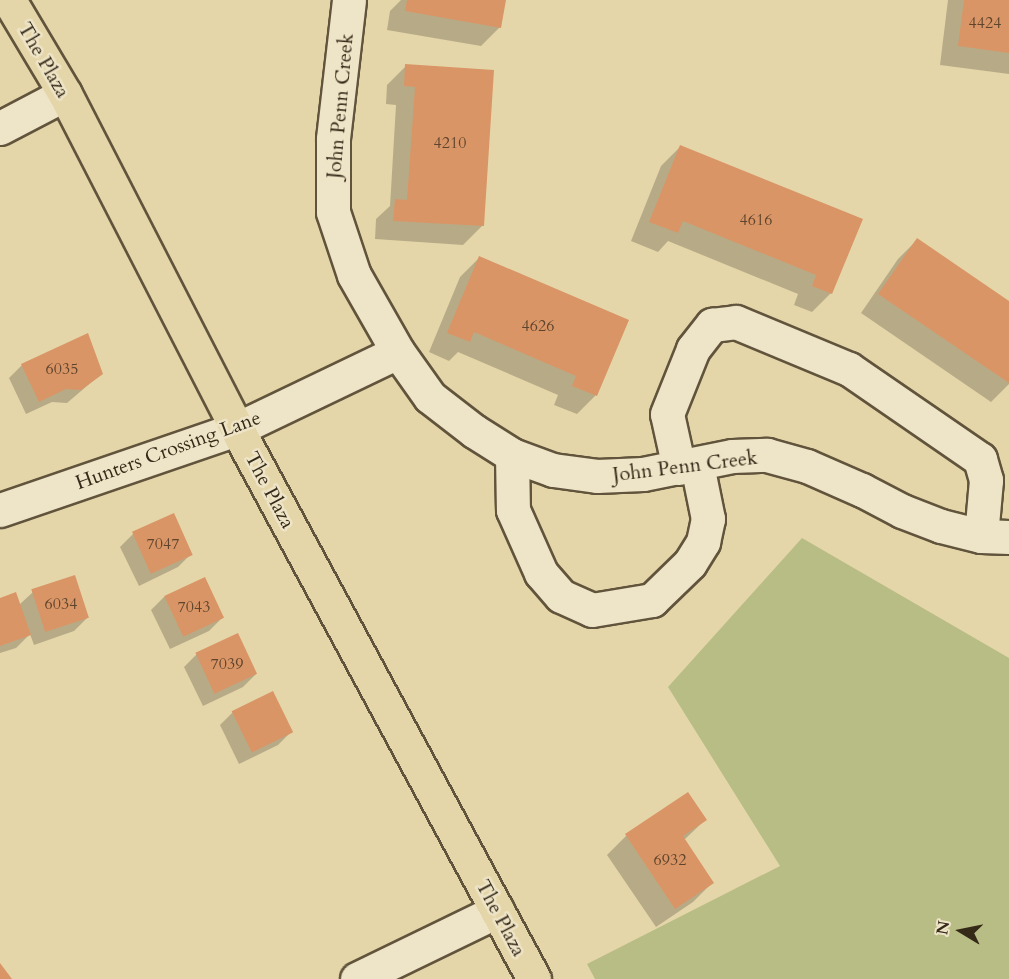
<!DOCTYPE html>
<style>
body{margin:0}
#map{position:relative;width:1009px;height:979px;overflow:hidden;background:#e5d6a9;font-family:Cardo,serif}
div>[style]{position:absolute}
.green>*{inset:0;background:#b8bd85}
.shadow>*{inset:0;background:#0003}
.building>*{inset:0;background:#d99566;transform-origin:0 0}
.roads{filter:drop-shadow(2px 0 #61543c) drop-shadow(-2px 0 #61543c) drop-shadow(0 2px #61543c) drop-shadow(0 -2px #61543c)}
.minor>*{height:33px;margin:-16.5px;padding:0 16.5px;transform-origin:16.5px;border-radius:16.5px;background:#eee4c7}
.major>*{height:33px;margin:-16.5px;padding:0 16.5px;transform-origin:16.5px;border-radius:16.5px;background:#e5d6a9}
span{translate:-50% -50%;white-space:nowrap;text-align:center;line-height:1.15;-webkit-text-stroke:5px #eee4c7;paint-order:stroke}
.number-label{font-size:16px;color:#5e442c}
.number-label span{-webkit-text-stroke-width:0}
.street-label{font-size:20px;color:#352918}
.north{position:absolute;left:931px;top:901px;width:60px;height:60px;-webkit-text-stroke:4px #eee4c7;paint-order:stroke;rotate:280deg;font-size:16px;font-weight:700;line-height:24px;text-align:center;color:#352918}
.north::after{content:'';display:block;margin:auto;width:21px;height:27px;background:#352918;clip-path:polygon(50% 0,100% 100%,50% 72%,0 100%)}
</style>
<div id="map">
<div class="green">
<div style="clip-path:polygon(802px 538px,1009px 658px,1009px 979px,595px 979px,587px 964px,780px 866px,668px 687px)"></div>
</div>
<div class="shadow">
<div style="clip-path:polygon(401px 0,505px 0,500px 27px,481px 46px,387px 30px,390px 11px)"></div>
<div style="clip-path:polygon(948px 0,1009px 0,1009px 74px,940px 65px)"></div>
<div style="clip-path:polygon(406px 66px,482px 226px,463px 245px,375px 239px,376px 219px,390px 206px,396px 105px,386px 104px,387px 85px)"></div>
<div style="clip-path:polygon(680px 147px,861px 220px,831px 293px,812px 312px,794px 305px,798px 294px,668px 241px,658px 252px,631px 241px,661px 166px)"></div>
<div style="clip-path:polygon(917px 240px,1009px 303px,1009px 384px,991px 402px,861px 313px,898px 259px)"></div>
<div style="clip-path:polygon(479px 258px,596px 395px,577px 414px,554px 405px,558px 395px,458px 352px,449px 361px,429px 352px,460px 277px)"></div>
<div style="clip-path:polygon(22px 365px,101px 374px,67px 403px,52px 402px,26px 414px,9px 378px)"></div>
<div style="clip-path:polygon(173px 515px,191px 554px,178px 567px,139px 586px,120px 547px,133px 534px)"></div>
<div style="clip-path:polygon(204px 579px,222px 618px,209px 631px,170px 649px,151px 610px,164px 597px)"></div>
<div style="clip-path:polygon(33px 592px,87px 618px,74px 631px,34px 645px,30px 634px,16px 648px,0 653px,0 599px,19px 605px)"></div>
<div style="clip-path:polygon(197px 654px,256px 674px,243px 687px,203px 706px,184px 667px)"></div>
<div style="clip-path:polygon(233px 712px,291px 732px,278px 745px,239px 764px,220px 725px)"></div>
<div style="clip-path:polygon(687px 794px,705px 820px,684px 840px,712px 883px,693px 902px,656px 927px,607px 855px,626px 836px)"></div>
</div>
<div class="building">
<div style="clip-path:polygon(407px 0,506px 0,501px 28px,405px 11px)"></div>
<div style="clip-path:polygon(964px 0,1009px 0,1009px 53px,958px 46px)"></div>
<div style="clip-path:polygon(405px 64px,494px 70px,484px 226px,393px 221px,395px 199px,407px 200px,415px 87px,404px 86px)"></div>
<div style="clip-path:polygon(680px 145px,863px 219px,832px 294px,812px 286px,816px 275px,683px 221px,678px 233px,649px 222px)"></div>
<div style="clip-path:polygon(917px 238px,1009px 301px,1009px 383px,878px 294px)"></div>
<div style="clip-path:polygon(479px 256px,629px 320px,597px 396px,572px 386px,576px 376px,474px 332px,470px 342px,447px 333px)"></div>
<div style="clip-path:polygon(88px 333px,103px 374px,81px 390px,66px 389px,39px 402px,21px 364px)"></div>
<div style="left:174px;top:513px;width:46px;height:46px;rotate:66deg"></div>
<div style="left:75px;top:575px;width:45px;height:46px;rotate:72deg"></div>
<div style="left:205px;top:577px;width:45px;height:45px;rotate:65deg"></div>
<div style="clip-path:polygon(16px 592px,31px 635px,0 646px,0 598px)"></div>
<div style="left:238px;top:633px;width:45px;height:47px;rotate:65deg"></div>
<div style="left:273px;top:691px;width:46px;height:46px;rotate:64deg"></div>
<div style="clip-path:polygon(688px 792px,707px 820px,683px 836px,714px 883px,675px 909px,625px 834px)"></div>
<div style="clip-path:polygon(0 963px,12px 979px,0 979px)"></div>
</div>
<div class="roads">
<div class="minor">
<div style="left:349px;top:0;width:140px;rotate:96.6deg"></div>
<div style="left:333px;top:139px;width:73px;rotate:90deg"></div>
<div style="left:333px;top:212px;width:66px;rotate:71.6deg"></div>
<div style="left:354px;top:275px;width:89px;rotate:60.3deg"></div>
<div style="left:398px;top:352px;width:55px;rotate:54.6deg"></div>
<div style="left:430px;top:397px;width:56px;rotate:37.7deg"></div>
<div style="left:474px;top:431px;width:45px;rotate:32.3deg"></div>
<div style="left:512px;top:455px;width:44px;rotate:20.1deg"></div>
<div style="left:553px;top:470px;width:44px;rotate:7.8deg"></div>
<div style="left:597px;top:476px;width:46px;rotate:-2.5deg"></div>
<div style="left:643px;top:474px;width:91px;rotate:-11.4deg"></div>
<div style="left:732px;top:456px;width:35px;rotate:-2deg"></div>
<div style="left:767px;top:455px;width:41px;rotate:15.4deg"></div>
<div style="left:807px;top:466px;width:60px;rotate:23.6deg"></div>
<div style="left:862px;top:490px;width:45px;rotate:27.7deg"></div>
<div style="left:902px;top:511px;width:42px;rotate:21deg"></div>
<div style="left:941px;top:526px;width:41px;rotate:14deg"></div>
<div style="left:981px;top:536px;width:28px;rotate:2deg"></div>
<div style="left:0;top:128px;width:73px;rotate:-27.6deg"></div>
<div style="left:512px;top:455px;width:55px;rotate:89deg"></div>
<div style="left:513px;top:510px;width:69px;rotate:66deg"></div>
<div style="left:541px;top:573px;width:30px;rotate:49deg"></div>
<div style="left:561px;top:596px;width:34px;rotate:24deg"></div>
<div style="left:592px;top:610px;width:61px;rotate:-9.5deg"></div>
<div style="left:652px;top:600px;width:53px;rotate:-44.2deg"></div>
<div style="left:690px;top:563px;width:25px;rotate:-58deg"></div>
<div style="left:703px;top:542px;width:24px;rotate:-78deg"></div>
<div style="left:708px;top:519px;width:55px;rotate:-101.5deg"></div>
<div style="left:679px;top:468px;width:55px;rotate:-102.5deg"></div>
<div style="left:667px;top:414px;width:70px;rotate:-68.2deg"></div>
<div style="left:693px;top:349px;width:31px;rotate:-52deg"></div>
<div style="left:712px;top:325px;width:24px;rotate:-7deg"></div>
<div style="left:736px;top:322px;width:122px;rotate:22.6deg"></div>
<div style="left:849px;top:369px;width:159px;rotate:34.5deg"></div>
<div style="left:980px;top:459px;width:22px;rotate:74deg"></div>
<div style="left:986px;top:480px;width:56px;rotate:95.1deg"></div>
<div style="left:0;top:510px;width:250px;rotate:-18.9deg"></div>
<div style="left:237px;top:429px;width:178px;rotate:-25.6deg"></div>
<div style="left:357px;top:979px;width:156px;rotate:-25.9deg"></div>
</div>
<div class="major">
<div style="left:9px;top:0;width:109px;rotate:59.2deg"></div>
<div style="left:65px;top:94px;width:377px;rotate:62.8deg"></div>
<div style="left:237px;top:429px;width:625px;rotate:61.63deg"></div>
</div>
</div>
<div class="number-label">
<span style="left:985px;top:23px">4424</span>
<span style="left:450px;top:143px">4210</span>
<span style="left:756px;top:220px">4616</span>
<span style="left:538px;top:326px">4626</span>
<span style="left:62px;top:369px">6035</span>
<span style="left:163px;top:544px">7047</span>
<span style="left:61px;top:604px">6034</span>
<span style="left:194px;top:607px">7043</span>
<span style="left:227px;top:664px">7039</span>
<span style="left:670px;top:860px">6932</span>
</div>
<div class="street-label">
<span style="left:44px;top:60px;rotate:60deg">The Plaza</span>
<span style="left:340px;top:106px;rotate:-85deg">John Penn Creek</span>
<span style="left:168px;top:450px;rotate:-20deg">Hunters Crossing Lane</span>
<span style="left:685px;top:466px;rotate:-7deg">John Penn Creek</span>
<span style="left:270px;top:490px;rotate:62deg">The Plaza</span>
<span style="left:501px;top:918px;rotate:62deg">The Plaza</span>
</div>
<div class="north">N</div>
</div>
